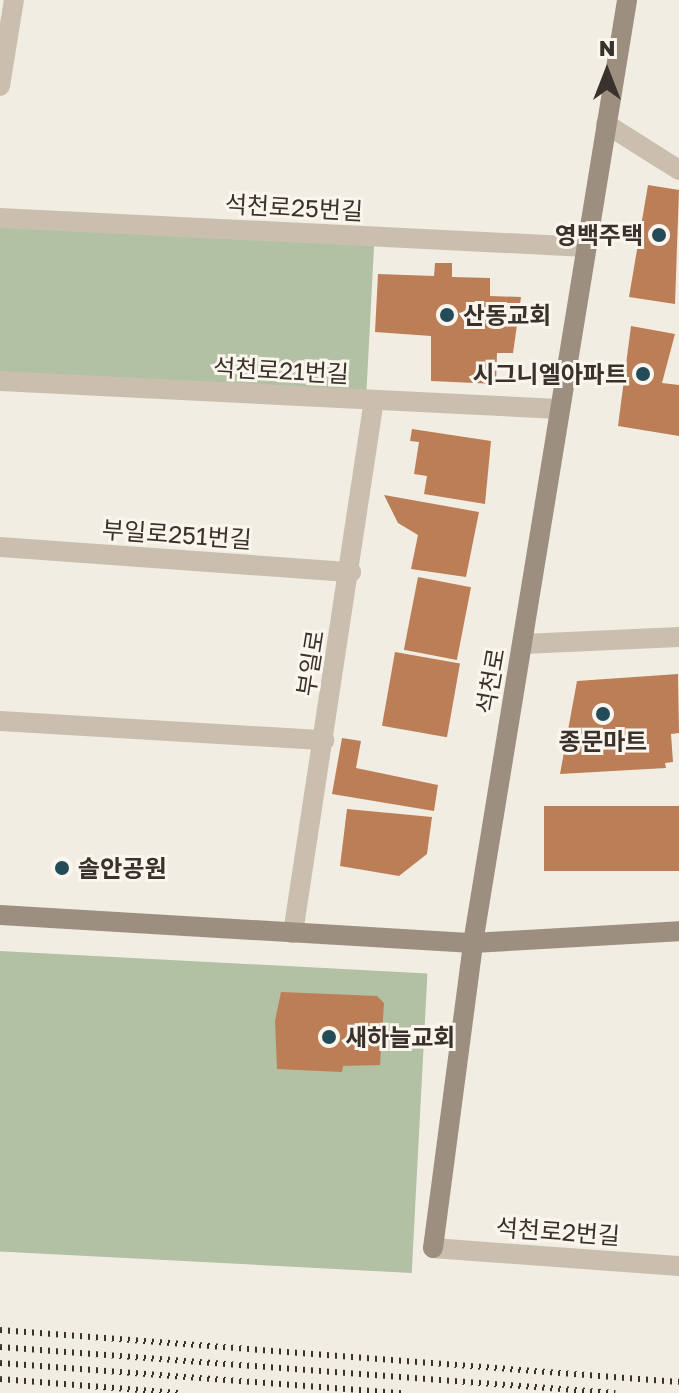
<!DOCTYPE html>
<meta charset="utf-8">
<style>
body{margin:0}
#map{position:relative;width:679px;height:1393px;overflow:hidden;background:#f2ede2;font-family:"Golos Text","Noto Sans KR",sans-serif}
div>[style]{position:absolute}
.green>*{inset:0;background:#b2c0a3;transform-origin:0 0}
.building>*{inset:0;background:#bc7e56;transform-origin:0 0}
.street>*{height:20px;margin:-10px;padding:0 10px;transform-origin:10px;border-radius:10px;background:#cabfae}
.secondary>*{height:20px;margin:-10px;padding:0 10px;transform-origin:10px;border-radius:10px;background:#9d8f80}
.rail>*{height:6px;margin-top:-3px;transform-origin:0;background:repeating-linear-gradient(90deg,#39322c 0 2px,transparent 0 8px)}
.dots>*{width:22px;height:22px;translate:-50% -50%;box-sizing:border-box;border:4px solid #faf6ee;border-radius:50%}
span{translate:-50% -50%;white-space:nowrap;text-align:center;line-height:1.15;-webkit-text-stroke:6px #faf6ee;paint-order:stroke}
.street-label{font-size:24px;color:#39322c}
.poi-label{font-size:24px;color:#39322c;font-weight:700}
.right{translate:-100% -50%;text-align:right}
.left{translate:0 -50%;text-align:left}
.north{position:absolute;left:567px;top:32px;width:80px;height:80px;-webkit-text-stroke:6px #faf6ee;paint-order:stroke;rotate:0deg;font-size:22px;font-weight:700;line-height:32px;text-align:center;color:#39322c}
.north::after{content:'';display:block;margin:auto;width:28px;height:36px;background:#39322c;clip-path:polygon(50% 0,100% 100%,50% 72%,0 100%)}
</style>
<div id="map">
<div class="green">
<div style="left:0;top:218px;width:375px;height:163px;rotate:3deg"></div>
<div style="left:0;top:951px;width:428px;height:300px;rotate:3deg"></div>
</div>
<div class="building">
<div style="clip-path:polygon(648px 185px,679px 190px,675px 304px,629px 297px)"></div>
<div style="clip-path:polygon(435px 263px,452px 263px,452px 277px,490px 278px,490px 296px,521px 297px,513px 353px,497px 353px,496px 384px,431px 381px,431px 336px,375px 332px,378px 274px,434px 276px)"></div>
<div style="clip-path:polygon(631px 326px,675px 334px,662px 383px,679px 385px,679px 436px,618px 426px)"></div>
<div style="clip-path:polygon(412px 429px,491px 441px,485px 504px,424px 494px,427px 476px,414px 474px,419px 442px,410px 441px)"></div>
<div style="clip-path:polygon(384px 495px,479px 512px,466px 577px,411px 569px,418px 535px,398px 523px)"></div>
<div style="left:418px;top:577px;width:54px;height:74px;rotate:11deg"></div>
<div style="left:395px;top:652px;width:66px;height:75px;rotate:10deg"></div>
<div style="clip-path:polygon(678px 674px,679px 733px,671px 734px,673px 762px,665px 763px,666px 768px,560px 774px,577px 681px)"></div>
<div style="clip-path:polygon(342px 738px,361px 741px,356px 768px,438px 785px,434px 811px,332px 794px)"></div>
<div style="left:679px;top:806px;width:65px;height:135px;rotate:90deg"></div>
<div style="clip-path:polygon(347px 809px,432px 817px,427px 854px,399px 876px,340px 866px)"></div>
<div style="clip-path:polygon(281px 992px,377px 996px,384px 1003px,380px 1065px,343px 1066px,342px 1072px,277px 1069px,275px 1021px)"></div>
</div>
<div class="street">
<div style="left:0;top:86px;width:87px;rotate:-80.8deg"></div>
<div style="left:606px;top:124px;width:86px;rotate:32.2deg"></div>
<div style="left:0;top:218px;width:587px;rotate:2.83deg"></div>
<div style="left:0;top:381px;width:560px;rotate:2.87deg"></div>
<div style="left:0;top:547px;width:352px;rotate:4.1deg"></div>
<div style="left:523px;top:644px;width:156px;rotate:-2.6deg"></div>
<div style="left:0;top:721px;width:325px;rotate:3.4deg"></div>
<div style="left:293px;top:933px;width:539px;rotate:-81.36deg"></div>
<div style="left:433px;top:1248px;width:247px;rotate:4.2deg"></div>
</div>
<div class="secondary">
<div style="left:0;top:915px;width:474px;rotate:3.4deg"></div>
<div style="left:473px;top:943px;width:206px;rotate:-3.3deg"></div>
<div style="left:433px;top:1248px;width:308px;rotate:-82.5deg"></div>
<div style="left:473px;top:943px;width:955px;rotate:-80.72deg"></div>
</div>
<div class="rail">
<div style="left:0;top:1330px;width:681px;rotate:4.38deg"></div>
<div style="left:0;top:1347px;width:617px;rotate:4.28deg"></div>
<div style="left:0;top:1363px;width:403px;rotate:4.3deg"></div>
<div style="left:0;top:1379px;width:179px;rotate:4.5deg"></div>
</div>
<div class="dots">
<div style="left:659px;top:235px;background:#244c58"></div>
<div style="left:447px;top:315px;background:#244c58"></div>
<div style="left:643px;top:374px;background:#244c58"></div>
<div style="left:603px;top:714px;background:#244c58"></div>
<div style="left:62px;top:868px;background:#244c58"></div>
<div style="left:329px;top:1037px;background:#244c58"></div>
</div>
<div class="street-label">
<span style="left:294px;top:207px;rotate:3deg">석천로25번길</span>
<span style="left:281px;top:370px;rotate:3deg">석천로21번길</span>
<span style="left:177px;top:534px;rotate:4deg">부일로251번길</span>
<span style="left:310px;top:663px;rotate:-81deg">부일로</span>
<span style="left:490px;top:681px;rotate:-80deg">석천로</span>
<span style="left:558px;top:1231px;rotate:4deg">석천로2번길</span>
</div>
<div class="poi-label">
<span class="right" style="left:643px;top:235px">영백주택</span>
<span class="left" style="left:463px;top:315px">산동교회</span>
<span class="right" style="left:627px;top:374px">시그니엘아파트</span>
<span style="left:603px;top:741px">종문마트</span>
<span class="left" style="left:78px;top:868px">솔안공원</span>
<span class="left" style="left:345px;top:1037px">새하늘교회</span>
</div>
<div class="north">N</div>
</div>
